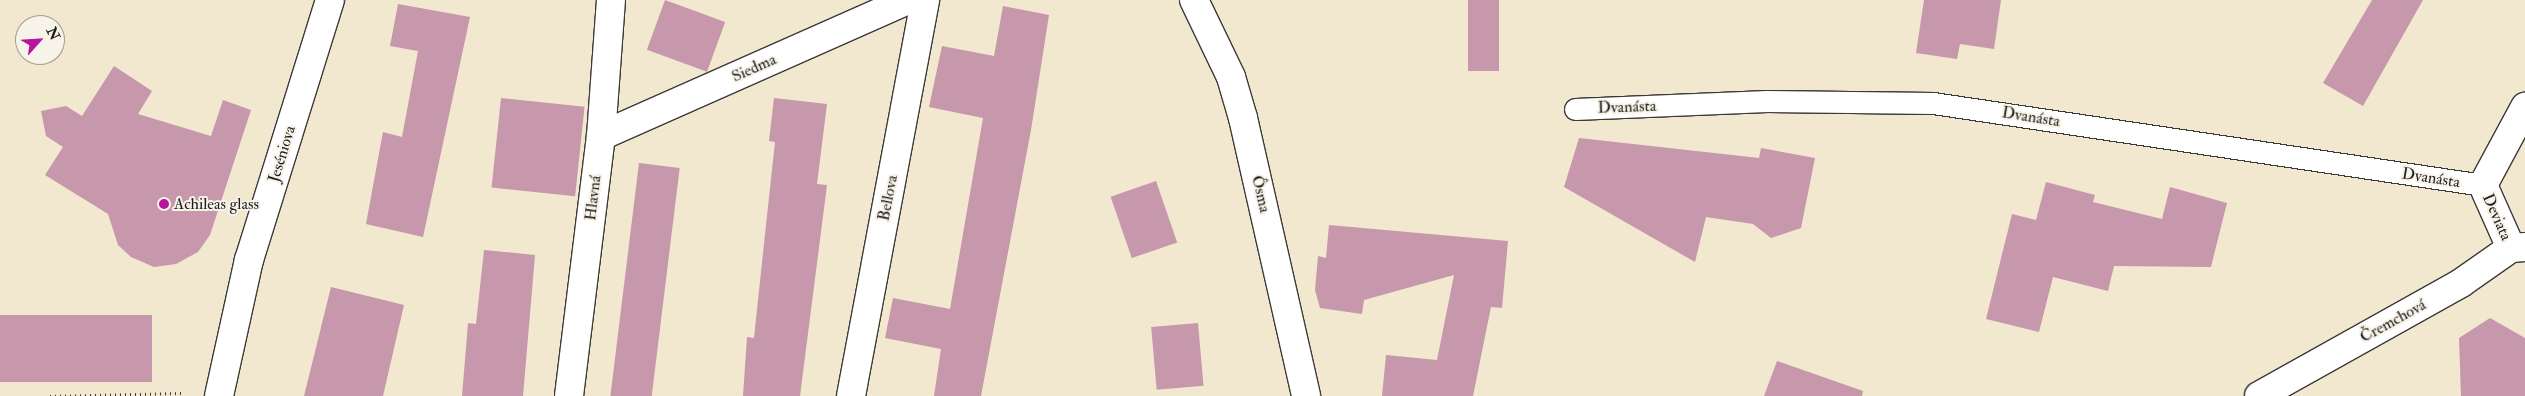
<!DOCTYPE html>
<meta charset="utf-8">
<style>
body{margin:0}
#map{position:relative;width:2525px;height:396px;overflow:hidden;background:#f2e7cf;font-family:"IM FELL Double Pica",serif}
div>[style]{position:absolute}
.building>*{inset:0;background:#c797ac;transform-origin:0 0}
.path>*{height:3px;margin-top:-1.5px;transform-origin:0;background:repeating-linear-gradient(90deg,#3c3a37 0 1px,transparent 0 5px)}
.roads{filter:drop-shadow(1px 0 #3c3a37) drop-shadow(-1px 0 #3c3a37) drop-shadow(0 1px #3c3a37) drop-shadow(0 -1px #3c3a37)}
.service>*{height:21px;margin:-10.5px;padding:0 10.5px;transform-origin:10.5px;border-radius:10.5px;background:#fff}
.minor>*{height:28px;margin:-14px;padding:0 14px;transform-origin:14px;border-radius:14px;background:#fff}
.tertiary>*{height:28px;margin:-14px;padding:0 14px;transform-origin:14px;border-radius:14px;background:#fff}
.dots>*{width:14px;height:14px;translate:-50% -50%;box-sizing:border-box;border:2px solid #f7f3e8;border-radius:50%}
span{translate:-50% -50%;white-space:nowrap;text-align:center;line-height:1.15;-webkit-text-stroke:4px #f7f3e8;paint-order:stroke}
.street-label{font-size:16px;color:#1c1c1c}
.poi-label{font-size:16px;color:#1c1c1c}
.left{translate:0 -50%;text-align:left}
.north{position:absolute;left:15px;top:15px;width:50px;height:50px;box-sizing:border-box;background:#f7f3e8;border:1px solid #9f9d96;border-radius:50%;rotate:64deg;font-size:14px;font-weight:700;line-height:20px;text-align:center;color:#1c1c1c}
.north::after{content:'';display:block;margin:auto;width:18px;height:22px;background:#b5179e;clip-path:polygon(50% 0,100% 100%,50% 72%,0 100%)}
</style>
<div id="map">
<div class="building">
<div style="left:665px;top:0;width:64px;height:53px;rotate:20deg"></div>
<div style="left:1468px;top:0;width:31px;height:71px"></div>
<div style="clip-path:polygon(1924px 0,2001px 0,1994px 49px,1960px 44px,1957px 59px,1916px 53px)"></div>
<div style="clip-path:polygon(2372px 0,2423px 0,2363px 106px,2323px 83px)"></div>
<div style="clip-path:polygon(398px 4px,470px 17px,423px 237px,366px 224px,383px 132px,402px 137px,418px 51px,390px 46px)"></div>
<div style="clip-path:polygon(1003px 6px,1049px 15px,1031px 130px,981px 396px,934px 396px,941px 349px,885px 338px,893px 298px,950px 309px,983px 118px,929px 107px,942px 46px,994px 56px)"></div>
<div style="clip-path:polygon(114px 66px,152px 91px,138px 114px,211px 136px,223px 100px,251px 110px,210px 235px,198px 252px,176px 264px,154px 267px,131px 257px,118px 245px,108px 214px,45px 175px,63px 147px,46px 136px,41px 111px,66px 106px,82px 116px)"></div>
<div style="left:501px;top:98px;width:84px;height:90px;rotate:6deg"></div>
<div style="clip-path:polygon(774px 98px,827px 104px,817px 184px,827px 185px,800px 396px,743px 396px,747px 337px,754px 338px,763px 253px,775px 142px,769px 141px)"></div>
<div style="clip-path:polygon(1579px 138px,1759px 158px,1761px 148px,1815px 158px,1801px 228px,1771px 238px,1753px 224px,1706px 217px,1695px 262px,1564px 187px)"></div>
<div style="left:639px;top:163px;width:41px;height:235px;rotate:7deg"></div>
<div style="left:1156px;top:181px;width:65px;height:48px;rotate:71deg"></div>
<div style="clip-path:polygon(2046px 182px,2095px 195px,2093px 202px,2162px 219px,2170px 187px,2227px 203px,2211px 267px,2114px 266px,2108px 291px,2053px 277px,2039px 332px,1986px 319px,2012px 214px,2036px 220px)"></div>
<div style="clip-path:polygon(1329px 225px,1508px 241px,1502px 308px,1491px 307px,1473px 396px,1382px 396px,1386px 355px,1437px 360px,1454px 275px,1364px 300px,1362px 314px,1320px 308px,1315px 290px,1318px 256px,1326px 258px)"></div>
<div style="clip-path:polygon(484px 250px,535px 255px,523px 396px,462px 396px,468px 323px,476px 324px)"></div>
<div style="clip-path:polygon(331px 287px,404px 305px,383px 396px,304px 396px)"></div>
<div style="left:152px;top:315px;width:67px;height:152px;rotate:90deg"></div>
<div style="clip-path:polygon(2490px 318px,2525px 338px,2525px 396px,2461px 396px,2459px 338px)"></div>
<div style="left:1198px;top:323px;width:63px;height:47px;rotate:85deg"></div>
<div style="clip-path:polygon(1777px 361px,1863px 391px,1862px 396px,1764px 396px)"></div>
</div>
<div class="path">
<div style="left:50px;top:396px;width:132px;rotate:-1.3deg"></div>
</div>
<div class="roads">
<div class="service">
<div style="left:1575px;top:109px;width:192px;rotate:-2.4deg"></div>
<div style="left:1767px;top:101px;width:166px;rotate:0.7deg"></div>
<div style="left:1933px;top:103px;width:556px;rotate:8.48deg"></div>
</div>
<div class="minor">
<div style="left:1194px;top:0;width:85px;rotate:64.3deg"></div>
<div style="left:1231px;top:77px;width:43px;rotate:73.7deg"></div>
<div style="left:1243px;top:118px;width:285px;rotate:77.2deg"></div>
<div style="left:601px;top:136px;width:336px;rotate:-23.9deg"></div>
<div style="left:2511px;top:248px;width:69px;rotate:-114deg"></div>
<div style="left:2483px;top:185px;width:89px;rotate:-61.7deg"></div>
<div style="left:569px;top:396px;width:262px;rotate:-83deg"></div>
<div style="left:601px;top:136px;width:136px;rotate:-85.8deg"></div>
<div style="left:851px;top:396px;width:403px;rotate:-79.4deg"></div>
<div style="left:2259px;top:396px;width:231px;rotate:-29.2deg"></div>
<div style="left:2461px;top:283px;width:61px;rotate:-35deg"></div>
<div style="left:2511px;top:248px;width:14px;rotate:-4deg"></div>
</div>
<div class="tertiary">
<div style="left:219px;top:396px;width:139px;rotate:-77.6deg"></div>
<div style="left:249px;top:260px;width:272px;rotate:-72.7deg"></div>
</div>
</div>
<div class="dots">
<div style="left:164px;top:204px;background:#b5179e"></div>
</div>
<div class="street-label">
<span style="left:754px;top:68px;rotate:-24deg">Siedma</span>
<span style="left:1627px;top:107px;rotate:-2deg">Dvanásta</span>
<span style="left:2031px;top:117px;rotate:9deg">Dvanásta</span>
<span style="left:282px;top:154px;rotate:-73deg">Jeséniova</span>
<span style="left:2431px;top:178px;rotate:9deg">Dvanásta</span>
<span style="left:1261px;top:194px;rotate:77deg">Ôsma</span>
<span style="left:593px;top:198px;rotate:-83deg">Hlavná</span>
<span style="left:888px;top:198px;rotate:-79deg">Bellova</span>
<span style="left:2497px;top:217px;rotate:66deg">Deviata</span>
<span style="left:2393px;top:321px;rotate:-29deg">Čremchová</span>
</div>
<div class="poi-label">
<span class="left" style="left:174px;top:204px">Achileas glass</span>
</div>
<div class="north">N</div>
</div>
